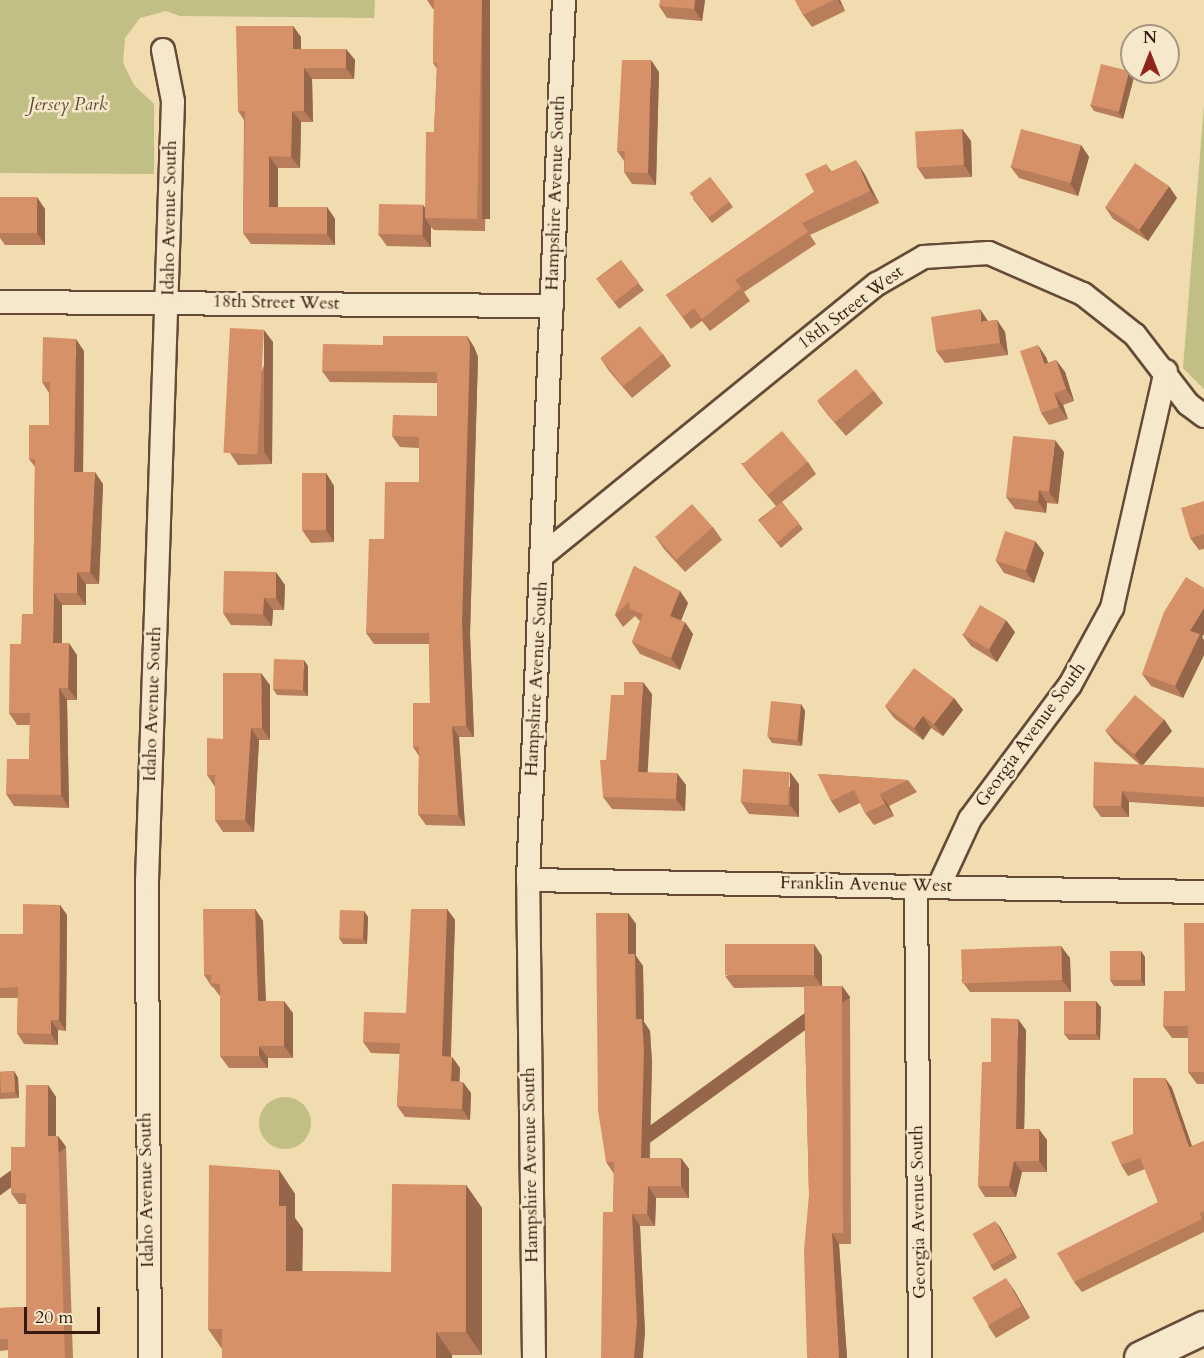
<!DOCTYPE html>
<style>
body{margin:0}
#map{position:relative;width:1204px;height:1358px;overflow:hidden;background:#f1dcaf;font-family:Cardo,serif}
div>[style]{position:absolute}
.green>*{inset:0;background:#c1be86}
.round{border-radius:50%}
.roads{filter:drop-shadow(2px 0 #664a37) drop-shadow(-2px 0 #664a37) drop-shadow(0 2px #664a37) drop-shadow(0 -2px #664a37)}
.street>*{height:22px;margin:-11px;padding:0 11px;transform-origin:11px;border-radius:11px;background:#f6e8cb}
.secondary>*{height:32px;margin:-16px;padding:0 16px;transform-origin:16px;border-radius:16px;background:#f6e8cb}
.wall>*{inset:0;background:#b87d5a;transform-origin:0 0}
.shaded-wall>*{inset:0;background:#96664a;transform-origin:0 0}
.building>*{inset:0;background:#d69169;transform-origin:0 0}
span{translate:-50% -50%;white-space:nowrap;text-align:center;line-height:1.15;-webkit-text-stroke:5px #f6e8cb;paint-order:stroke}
.park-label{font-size:18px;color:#604b33;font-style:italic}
.street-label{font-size:18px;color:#371a0f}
.north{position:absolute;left:1120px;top:24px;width:60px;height:60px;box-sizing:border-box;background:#f6e8cb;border:2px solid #aa9680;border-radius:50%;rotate:0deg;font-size:16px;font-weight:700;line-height:24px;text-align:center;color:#371a0f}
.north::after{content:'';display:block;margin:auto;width:21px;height:27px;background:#8f2418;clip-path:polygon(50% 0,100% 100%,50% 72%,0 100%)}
.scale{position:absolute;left:24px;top:1307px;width:76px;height:27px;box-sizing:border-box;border:3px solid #371a0f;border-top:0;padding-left:8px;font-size:18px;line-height:21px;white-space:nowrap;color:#371a0f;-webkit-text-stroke:4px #f6e8cb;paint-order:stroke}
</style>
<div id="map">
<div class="green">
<div style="clip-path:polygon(0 0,375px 0,374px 18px,180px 16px,166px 11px,140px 18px,125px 38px,123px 63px,134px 85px,154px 104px,154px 174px,0 173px)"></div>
<div style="clip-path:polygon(1204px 105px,1204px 389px,1183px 368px)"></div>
<div class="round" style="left:259px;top:1097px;width:52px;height:52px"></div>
</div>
<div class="roads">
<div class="street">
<div style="left:0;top:302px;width:552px;rotate:0.42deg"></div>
<div style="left:543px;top:555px;width:430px;rotate:-39.1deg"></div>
<div style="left:877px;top:284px;width:54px;rotate:-29.9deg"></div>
<div style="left:924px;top:257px;width:65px;rotate:-3.5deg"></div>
<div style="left:989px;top:253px;width:103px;rotate:23.6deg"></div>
<div style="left:1083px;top:294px;width:66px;rotate:38.3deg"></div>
<div style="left:1135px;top:335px;width:87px;rotate:52.5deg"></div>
<div style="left:1188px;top:404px;width:20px;rotate:37deg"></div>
<div style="left:528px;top:880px;width:676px;rotate:1.02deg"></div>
<div style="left:939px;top:886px;width:74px;rotate:-65.2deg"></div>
<div style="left:970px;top:819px;width:167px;rotate:-53.3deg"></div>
<div style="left:1070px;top:685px;width:88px;rotate:-61.4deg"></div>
<div style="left:1112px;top:608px;width:243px;rotate:-77.2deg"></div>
<div style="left:916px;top:887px;width:471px;rotate:89.5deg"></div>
<div style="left:150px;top:1358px;width:477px;rotate:-90.4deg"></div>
<div style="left:147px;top:881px;width:780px;rotate:-88.09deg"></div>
<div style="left:173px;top:101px;width:52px;rotate:-101.1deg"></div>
<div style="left:534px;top:1358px;width:478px;rotate:-90.7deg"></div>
<div style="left:528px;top:880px;width:881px;rotate:-87.66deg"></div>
</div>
<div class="secondary">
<div style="left:1141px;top:1358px;width:70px;rotate:-25.5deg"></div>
</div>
</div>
<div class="wall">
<div style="clip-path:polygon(427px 0,490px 0,485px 231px,434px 230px,431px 227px,431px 247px,387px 246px,378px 234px,423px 205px,425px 208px,434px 132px,437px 69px,433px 63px,434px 9px,433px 9px)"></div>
<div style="clip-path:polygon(705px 0,702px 21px,667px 18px,659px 6px)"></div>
<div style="clip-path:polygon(795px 0,840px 0,845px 11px,812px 27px,803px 15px)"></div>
<div style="clip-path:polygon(293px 26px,301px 37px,301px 49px,346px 49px,355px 60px,354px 79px,312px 79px,313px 122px,301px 122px,300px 168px,278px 168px,278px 207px,327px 207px,335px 219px,335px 245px,251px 244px,243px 233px,244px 120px,238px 111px)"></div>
<div style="clip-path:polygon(659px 72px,656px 185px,632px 184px,624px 172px,624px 161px,617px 151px)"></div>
<div style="clip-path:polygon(1134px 77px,1123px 119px,1094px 111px,1090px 105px)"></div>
<div style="clip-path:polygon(962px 129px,971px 141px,972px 177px,925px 179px,917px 167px)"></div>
<div style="clip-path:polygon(1081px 145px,1089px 157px,1078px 196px,1019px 178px,1010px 166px)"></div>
<div style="clip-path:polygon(826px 164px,832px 172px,864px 173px,879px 203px,810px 235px,816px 244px,744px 292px,750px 301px,710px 331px,702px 321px,691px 329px,666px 295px,814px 192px)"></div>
<div style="clip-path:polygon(710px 177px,733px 207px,712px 223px,693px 199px)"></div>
<div style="clip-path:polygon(0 197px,45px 209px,45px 245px,5px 245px,0 238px)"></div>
<div style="clip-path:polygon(1177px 198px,1148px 241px,1113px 219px,1105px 207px)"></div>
<div style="left:621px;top:260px;width:38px;height:31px;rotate:53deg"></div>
<div style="clip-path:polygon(997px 320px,1005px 332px,1008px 355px,945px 363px,936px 351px,988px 321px)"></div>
<div style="clip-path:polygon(467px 336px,474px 347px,478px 357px,470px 634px,474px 737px,459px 737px,465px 826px,426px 825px,418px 814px,419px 756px,413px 747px,430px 703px,429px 644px,374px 644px,366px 633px,384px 539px,419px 482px,419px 448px,400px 447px,392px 436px,437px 416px,437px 383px,330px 382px,322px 371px)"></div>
<div style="clip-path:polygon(273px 342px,272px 464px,238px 465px,230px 453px)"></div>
<div style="clip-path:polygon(84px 351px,83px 472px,103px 484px,99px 584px,86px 584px,86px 605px,62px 605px,62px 643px,77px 655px,77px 700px,67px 700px,69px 808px,14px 806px,6px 794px,29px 759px,30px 725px,17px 725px,9px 713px,21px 644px,33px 614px,35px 467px,29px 459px,49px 425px,49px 393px,42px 382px)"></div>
<div style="clip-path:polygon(663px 354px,671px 366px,632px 398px,609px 371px,601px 359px)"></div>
<div style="clip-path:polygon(1046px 357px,1048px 363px,1056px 360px,1065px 372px,1074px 401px,1063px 405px,1068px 419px,1049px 425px,1041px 413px)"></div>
<div style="clip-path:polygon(874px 391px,883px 403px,846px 436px,827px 414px,818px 402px)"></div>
<div style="clip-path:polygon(1064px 452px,1058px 504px,1047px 503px,1046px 513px,1015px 509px,1006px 497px)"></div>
<div style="clip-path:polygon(808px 462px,816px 474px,782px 502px,803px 529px,781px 548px,758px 520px,776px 506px,750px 475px,741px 463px)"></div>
<div style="clip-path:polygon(326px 473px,334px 486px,334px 542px,311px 543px,302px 530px)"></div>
<div style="clip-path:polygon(1204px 501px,1204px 549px,1199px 550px,1190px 538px)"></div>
<div style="clip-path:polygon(713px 527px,722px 540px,685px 572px,664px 549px,655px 536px)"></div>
<div style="clip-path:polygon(1035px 541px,1044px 553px,1034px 583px,1004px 573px,996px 561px)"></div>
<div style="clip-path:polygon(634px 566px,680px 591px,688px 603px,681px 621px,693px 634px,680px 670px,640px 654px,632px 642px,640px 621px,635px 616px,623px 627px,615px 615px)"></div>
<div style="clip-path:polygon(285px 585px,284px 610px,273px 610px,272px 626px,231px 625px,223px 613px)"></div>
<div style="clip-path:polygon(1204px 588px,1204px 634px,1202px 637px,1204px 640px,1204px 655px,1183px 698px,1151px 686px,1142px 674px)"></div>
<div style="clip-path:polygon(1015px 632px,997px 662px,971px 646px,962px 634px)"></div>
<div style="clip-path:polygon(308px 666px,308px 696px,277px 695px,273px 689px)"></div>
<div style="clip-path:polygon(270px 685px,270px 740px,259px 740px,254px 832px,223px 832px,215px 820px,215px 787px,207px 775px,223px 739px)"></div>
<div style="clip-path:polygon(652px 694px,647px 772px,686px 785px,685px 811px,612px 809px,603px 797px,606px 760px,624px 695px)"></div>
<div style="clip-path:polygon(954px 698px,963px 710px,943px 736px,931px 728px,923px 740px,894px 718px,885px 706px)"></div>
<div style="clip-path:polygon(801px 704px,805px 711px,802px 746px,772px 743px,768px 737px)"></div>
<div style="clip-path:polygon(1105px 730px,1172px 731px,1143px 765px,1204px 768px,1204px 807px,1129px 802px,1129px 817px,1101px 817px,1093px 806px,1140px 765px,1114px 742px)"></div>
<div style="clip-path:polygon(818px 774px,908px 780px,917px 792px,889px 806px,894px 816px,874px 825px,865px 813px,860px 803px,839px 813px,831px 801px)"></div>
<div style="clip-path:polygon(799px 784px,799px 817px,749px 814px,741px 802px)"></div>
<div style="clip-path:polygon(60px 905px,67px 915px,66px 1031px,58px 1030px,58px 1045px,24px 1044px,17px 1033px,18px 998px,0 998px,0 934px,23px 934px)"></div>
<div style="clip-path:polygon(255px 909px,263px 921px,266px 1001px,293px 1013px,293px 1058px,268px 1058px,268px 1068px,229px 1068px,220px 1056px,220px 996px,219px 995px,213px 987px,212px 987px,204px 975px)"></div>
<div style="clip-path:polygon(447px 909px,455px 920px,451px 1057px,452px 1057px,460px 1068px,459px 1081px,471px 1093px,470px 1120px,405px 1117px,397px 1106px,400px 1054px,371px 1053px,363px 1042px,406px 1013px)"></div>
<div style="clip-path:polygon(364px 911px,368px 917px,367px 944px,343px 944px,339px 938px)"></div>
<div style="clip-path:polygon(628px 913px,636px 924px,636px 956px,643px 966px,644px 1022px,650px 1031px,652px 1063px,650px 1158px,681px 1158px,689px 1169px,689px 1198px,656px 1198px,655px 1226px,640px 1226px,645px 1333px,613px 1212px,614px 1174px,606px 1162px)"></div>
<div style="clip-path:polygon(1204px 923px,1204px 1084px,1197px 1084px,1188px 1072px,1188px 1038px,1172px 1038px,1163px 1026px,1185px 991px)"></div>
<div style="clip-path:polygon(822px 956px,822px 986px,842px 986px,850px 997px,851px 1244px,839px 1244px,847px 1358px,808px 1358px,807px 1357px,809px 1195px,804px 987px,734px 988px,725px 976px)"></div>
<div style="clip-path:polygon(1145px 957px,1145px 986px,1114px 986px,1110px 980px)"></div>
<div style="clip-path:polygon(1070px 958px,1071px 992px,970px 992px,961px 980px)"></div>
<div style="clip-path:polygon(1101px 1007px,1100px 1040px,1069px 1040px,1064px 1034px)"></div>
<div style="clip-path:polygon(1026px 1030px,1024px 1129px,1047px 1140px,1047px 1172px,1022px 1172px,1016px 1197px,985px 1197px,978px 1186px,991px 1062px)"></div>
<div style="clip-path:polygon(14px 1071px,18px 1078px,19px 1098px,0 1099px,0 1072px)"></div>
<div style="clip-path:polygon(1165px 1078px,1172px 1088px,1192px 1146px,1204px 1141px,1204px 1232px,1082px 1292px,1074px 1282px,1158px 1202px,1145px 1169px,1128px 1176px,1121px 1165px,1133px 1134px)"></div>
<div style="clip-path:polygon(48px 1085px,56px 1097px,56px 1136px,58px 1136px,66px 1147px,73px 1358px,8px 1358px,8px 1350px,0 1351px,0 1308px,26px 1307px,26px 1204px,19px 1204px,11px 1193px,25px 1147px)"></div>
<div style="clip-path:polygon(279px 1170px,295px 1194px,295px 1218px,303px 1229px,302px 1271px,391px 1272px,466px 1185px,482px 1208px,482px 1355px,452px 1355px,452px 1358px,222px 1358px,222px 1349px,208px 1329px)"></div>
<div style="clip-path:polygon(1000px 1227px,1017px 1258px,994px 1271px,990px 1265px)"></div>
<div style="clip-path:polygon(1014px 1290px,1030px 1318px,996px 1338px,988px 1326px)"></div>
</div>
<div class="shaded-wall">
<div style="left:482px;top:0;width:8px;height:219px"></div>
<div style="clip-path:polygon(695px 0,705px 0,702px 21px,694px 9px)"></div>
<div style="clip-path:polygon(838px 0,840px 0,845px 11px)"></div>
<div style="clip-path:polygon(293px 26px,301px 37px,301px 60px,293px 49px)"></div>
<div style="clip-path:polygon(346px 49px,355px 60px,354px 79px,346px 68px)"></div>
<div style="clip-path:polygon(651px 60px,659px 72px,656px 185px,648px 173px)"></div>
<div style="clip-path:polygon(304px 68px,312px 79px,313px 122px,304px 111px)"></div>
<div style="clip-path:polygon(1129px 71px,1134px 77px,1123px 119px,1118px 112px)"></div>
<div style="clip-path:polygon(292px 111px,301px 122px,300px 168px,291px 157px)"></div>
<div style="clip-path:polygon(962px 129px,971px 141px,972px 177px,964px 165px)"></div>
<div style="clip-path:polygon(1081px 145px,1089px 157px,1078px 196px,1070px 183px)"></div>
<div style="clip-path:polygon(269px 156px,278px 168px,278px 219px,269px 207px)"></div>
<div style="clip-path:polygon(856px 160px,864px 173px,879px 203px,870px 191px)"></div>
<div style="clip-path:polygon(1169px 186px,1177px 198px,1148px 241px,1139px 229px)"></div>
<div style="clip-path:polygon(37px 197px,45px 209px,45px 245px,37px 233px)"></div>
<div style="clip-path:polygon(423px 205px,432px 218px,425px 218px,431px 227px,431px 247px,422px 235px)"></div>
<div style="clip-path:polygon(327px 207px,335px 219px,335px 245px,327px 234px)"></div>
<div style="clip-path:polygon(980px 309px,988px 321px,981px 322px)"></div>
<div style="clip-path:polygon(997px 320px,1005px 332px,1008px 355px,1000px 343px)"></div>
<div style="clip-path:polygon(264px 330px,273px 342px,272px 464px,264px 452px)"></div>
<div style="clip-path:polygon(467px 336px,474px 347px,478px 357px,470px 634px,474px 737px,466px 726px,462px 623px)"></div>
<div style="clip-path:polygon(76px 339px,84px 351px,83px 484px,74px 472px)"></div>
<div style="clip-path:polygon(1038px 345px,1046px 357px,1053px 376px,1044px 364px)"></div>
<div style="clip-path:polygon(1056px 360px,1065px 372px,1074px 401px,1066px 389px)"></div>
<div style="clip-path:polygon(1054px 393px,1063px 405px,1068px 419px,1059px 407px)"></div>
<div style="clip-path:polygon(1055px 440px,1064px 452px,1058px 504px,1049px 492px)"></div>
<div style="clip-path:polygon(95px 472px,103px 484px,99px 584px,90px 572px)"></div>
<div style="clip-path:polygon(326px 473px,334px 486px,334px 542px,326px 530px)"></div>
<div style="clip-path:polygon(1039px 490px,1047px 503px,1046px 513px,1038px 501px)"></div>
<div style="clip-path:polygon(1035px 541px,1044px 553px,1034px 583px,1026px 571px)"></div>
<div style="clip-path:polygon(77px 572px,86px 584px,86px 605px,77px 593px)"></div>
<div style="clip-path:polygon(276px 572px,285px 585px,284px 610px,276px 598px)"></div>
<div style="clip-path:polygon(680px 591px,688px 603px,678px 628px,670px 616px)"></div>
<div style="clip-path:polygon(54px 593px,62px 605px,62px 655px,53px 643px)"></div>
<div style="clip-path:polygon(264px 598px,273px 610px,272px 626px,263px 614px)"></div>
<div style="clip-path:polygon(1204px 608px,1204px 634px,1202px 637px,1204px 640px,1204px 655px,1183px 698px,1175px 686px,1190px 631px)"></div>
<div style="clip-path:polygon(1006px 620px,1015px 632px,997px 662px,989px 650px)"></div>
<div style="clip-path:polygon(685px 622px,693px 634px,680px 670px,671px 658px)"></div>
<div style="clip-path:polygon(69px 643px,77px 655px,77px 700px,68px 688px)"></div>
<div style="clip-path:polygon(304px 660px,308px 666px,308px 696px,303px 690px)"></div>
<div style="clip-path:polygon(261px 673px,270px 685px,270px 740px,262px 728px)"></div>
<div style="clip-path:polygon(643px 682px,652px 694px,647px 784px,638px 772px)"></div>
<div style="clip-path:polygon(59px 688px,67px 700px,69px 808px,61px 795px)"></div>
<div style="clip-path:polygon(954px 698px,963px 710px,943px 736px,934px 724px)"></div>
<div style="clip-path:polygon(801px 704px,805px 711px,802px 746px,798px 740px)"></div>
<div style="clip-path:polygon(923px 716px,931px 728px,923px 740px,914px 728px)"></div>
<div style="clip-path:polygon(1164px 719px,1172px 731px,1142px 766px,1134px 754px)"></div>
<div style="clip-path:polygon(452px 726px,459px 737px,465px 826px,458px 815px)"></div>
<div style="clip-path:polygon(251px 728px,259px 740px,254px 832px,245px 820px)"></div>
<div style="clip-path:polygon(790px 772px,799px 784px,799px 817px,790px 805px)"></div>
<div style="clip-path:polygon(677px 773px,686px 785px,685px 811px,676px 799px)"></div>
<div style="clip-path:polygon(1122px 791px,1129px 802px,1129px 817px,1121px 806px)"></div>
<div style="clip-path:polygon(880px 794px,889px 806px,894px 816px,885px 804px)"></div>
<div style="clip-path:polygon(60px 905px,67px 915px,66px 1031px,59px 1020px)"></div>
<div style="clip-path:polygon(255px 909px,263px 921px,266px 1013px,258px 1001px)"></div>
<div style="clip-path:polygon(447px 909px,455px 920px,450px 1068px,442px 1056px)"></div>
<div style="clip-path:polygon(364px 911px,368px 917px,367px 944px,363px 938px)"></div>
<div style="clip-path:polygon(628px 913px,636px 924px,636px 956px,643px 966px,644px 1022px,650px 1031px,652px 1063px,649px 1169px,641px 1158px,636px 1019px,628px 954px)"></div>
<div style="clip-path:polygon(814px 944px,822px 956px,822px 987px,814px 975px)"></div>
<div style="clip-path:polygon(1061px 946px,1070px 958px,1071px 992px,1062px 980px)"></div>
<div style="clip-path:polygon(1141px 951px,1145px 957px,1145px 986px,1141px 980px)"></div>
<div style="left:842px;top:986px;width:14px;height:247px;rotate:54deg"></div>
<div style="clip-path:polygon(284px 1001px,293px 1013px,293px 1058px,284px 1046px)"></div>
<div style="clip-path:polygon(1096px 1001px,1101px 1007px,1100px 1040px,1096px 1034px)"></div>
<div style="clip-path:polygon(1018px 1019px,1026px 1030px,1024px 1140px,1016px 1129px)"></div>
<div style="clip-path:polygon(51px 1020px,58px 1030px,58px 1045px,51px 1034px)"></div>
<div style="clip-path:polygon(259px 1046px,268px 1058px,268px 1068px,259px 1056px)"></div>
<div style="clip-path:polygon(452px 1057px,460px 1068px,459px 1092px,451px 1081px)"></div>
<div style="clip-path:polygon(14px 1071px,18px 1078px,19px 1098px,15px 1092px)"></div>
<div style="clip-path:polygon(1165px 1078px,1172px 1088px,1196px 1158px,1189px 1147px)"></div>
<div style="clip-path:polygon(463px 1082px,471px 1093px,470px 1120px,462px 1109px)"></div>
<div style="clip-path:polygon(48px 1085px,56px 1097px,56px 1147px,48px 1136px)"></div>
<div style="clip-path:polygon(1039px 1129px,1047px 1140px,1047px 1172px,1039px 1161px)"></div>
<div style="left:58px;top:1136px;width:14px;height:222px;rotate:54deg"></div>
<div style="clip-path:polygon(681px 1158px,689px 1169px,689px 1198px,681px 1186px)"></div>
<div style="clip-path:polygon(1014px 1161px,1022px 1172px,1016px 1197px,1009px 1186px)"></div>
<div style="clip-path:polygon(279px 1170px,295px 1194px,295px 1218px,303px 1229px,302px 1294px,286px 1271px,279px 1206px)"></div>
<div style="clip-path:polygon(466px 1185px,482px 1208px,482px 1355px,466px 1332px)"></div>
<div style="clip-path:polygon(648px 1186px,656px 1198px,655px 1226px,647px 1214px)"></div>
<div style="clip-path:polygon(632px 1214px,640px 1226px,645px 1333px,643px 1358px,634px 1358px)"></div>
<div style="clip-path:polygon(995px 1221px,1000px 1227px,1017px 1258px,1013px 1252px)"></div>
<div style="clip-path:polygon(832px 1233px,839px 1244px,847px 1358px,839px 1358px)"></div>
<div style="clip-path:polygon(1006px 1278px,1014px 1290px,1030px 1318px,1022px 1306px)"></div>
<div style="clip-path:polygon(436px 1332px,452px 1355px,452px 1358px,436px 1358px)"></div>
</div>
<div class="building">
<div style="clip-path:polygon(434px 0,482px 0,477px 219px,425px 218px,426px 132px,434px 132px,437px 63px,433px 63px)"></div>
<div style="clip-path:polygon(660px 0,695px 0,694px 9px,659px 6px)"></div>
<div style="clip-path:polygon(795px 0,834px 0,803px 15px)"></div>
<div style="clip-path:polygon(236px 26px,293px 26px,293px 49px,346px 49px,346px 68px,304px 68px,304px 111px,292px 111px,291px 157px,269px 156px,269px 207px,327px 207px,327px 234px,243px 233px,245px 111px,238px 111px)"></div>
<div style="clip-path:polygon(622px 60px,651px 60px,648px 173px,624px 172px,625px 151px,617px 151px)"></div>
<div style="left:1101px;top:64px;width:29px;height:42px;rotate:14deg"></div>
<div style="left:962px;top:129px;width:36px;height:47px;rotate:87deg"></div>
<div style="left:1021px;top:129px;width:62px;height:39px;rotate:15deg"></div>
<div style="clip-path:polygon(856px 160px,870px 191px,802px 223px,808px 232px,735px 280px,741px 288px,702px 319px,694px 308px,683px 317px,666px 295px,814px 192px,805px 174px,826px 164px,830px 172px)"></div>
<div style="left:1135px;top:163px;width:41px;height:53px;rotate:34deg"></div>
<div style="left:710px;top:177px;width:31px;height:26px;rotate:52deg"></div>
<div style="left:0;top:197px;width:37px;height:36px"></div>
<div style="left:379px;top:204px;width:44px;height:30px;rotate:1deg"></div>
<div style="left:621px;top:260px;width:29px;height:31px;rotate:52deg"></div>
<div style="clip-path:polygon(980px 309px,981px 322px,997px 320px,1000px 343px,936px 351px,931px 317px)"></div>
<div style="left:640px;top:326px;width:36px;height:51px;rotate:51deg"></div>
<div style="left:230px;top:328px;width:34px;height:125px;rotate:3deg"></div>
<div style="clip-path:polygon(383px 336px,467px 336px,470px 346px,462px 623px,466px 726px,452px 726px,458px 815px,418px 814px,419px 747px,413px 747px,413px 703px,430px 703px,429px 633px,366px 633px,369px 539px,384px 539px,385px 482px,419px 482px,419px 437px,392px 436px,393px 415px,437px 416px,437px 372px,322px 371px,323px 344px,383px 345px)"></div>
<div style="clip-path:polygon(43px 337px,76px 339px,74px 472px,95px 472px,90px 572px,77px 572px,77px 593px,54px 593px,53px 643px,69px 643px,68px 688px,59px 688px,61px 795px,6px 794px,7px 759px,29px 759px,30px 713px,9px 713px,10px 644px,21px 644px,22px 614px,33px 614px,35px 459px,29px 459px,29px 425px,49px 425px,50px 382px,42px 382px)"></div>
<div style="clip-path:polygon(1038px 345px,1044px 364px,1056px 360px,1066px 389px,1054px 393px,1059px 407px,1041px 413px,1020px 351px)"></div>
<div style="left:856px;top:369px;width:28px;height:50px;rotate:51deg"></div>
<div style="left:782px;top:431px;width:40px;height:52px;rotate:50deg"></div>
<div style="clip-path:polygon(1013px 436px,1055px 440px,1049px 492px,1039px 490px,1038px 501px,1006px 497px)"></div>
<div style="left:326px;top:473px;width:57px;height:24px;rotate:90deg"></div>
<div style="clip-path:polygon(1204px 501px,1204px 534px,1190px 538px,1181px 508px)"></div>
<div style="left:781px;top:502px;width:28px;height:29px;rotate:49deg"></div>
<div style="left:692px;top:504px;width:31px;height:49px;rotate:48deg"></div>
<div style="left:1005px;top:531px;width:32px;height:31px;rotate:18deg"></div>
<div style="clip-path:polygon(634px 566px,680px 591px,670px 616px,685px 622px,671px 658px,632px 642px,643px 614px,630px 609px,629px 602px,615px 615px)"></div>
<div style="clip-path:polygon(224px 571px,276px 572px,276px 598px,264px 598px,263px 614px,223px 613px)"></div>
<div style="clip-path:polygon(1186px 577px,1204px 588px,1204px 608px,1190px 631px,1200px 634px,1175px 686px,1142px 674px,1164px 612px)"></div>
<div style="left:980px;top:605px;width:30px;height:34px;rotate:30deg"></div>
<div style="left:274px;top:659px;width:30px;height:30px;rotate:2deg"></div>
<div style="clip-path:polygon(914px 668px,954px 698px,934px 724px,923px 716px,914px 728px,885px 706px)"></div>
<div style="clip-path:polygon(223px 673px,261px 673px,262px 728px,251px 728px,245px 820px,215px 820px,215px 775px,207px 775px,207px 738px,223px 739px)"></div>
<div style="clip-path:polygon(624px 682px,643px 682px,638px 772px,677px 773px,676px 799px,603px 797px,600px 760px,606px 760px,611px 695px,624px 695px)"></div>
<div style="left:1135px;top:695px;width:38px;height:46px;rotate:40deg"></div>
<div style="left:771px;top:701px;width:30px;height:36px;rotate:6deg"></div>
<div style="clip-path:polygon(1094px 762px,1204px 768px,1204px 797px,1122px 791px,1121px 806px,1093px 806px)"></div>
<div style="left:743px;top:769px;width:47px;height:33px;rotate:4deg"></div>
<div style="clip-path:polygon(818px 774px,908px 780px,880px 794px,885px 804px,865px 813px,854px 790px,831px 801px)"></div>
<div style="clip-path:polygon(23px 904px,60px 905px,59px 1020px,51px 1020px,51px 1034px,17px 1033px,18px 987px,0 988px,0 934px,23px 934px)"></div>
<div style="clip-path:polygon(203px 909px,255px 909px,258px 1001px,284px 1001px,284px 1046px,259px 1046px,259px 1056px,220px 1056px,220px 984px,211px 983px,211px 975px,204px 975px)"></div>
<div style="clip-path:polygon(411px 909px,447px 909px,442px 1056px,452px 1057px,451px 1081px,463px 1082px,462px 1109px,397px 1106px,400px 1043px,363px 1042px,364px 1012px,406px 1013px)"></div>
<div style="left:340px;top:910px;width:24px;height:28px;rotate:2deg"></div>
<div style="clip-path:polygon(596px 913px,628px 913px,628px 954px,635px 954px,636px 1019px,642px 1019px,644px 1051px,641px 1158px,681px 1158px,681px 1186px,648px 1186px,647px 1214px,632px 1214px,637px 1322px,634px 1358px,601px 1358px,603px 1212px,613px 1212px,614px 1162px,606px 1162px,598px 1110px)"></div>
<div style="clip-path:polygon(1184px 923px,1204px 923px,1204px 1072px,1188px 1072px,1188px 1026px,1163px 1026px,1164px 991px,1185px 991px)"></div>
<div style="left:814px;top:944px;width:31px;height:89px;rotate:90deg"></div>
<div style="left:1061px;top:946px;width:34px;height:100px;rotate:88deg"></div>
<div style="left:1110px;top:951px;width:31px;height:29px"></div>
<div style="clip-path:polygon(804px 986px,842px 986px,843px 1233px,832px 1233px,839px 1358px,812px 1358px,807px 1357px,804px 1250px,809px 1195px)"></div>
<div style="left:1064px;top:1001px;width:32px;height:33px"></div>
<div style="clip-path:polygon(991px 1018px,1018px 1019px,1016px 1129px,1039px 1129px,1039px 1161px,1014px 1161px,1009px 1186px,978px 1186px,982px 1062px,991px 1062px)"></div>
<div style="left:14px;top:1071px;width:21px;height:14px;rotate:87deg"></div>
<div style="clip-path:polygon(1133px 1078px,1165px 1078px,1189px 1147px,1204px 1141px,1204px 1211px,1200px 1213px,1202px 1219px,1074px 1282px,1057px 1253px,1158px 1202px,1140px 1158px,1121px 1165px,1111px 1142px,1133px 1134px)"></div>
<div style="clip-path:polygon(26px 1085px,48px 1085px,48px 1136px,58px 1136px,65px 1358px,8px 1358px,8px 1339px,0 1339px,0 1308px,26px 1307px,26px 1193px,11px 1193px,11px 1147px,25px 1147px)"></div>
<div style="clip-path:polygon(209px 1165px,279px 1170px,279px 1206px,286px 1206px,286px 1271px,391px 1272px,392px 1184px,466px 1185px,466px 1332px,436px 1332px,436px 1358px,222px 1358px,222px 1329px,208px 1329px)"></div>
<div style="left:995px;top:1221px;width:36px;height:26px;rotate:60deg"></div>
<div style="left:1006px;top:1278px;width:32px;height:39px;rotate:60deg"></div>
</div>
<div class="park-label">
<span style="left:68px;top:105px">Jersey Park</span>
</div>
<div class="street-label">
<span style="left:556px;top:193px;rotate:-88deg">Hampshire Avenue South</span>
<span style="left:170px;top:218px;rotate:-89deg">Idaho Avenue South</span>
<span style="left:276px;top:303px;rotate:1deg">18th Street West</span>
<span style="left:851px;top:308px;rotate:-37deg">18th Street West</span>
<span style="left:537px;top:679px;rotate:-87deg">Hampshire Avenue South</span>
<span style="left:153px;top:704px;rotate:-88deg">Idaho Avenue South</span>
<span style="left:1031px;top:735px;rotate:-54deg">Georgia Avenue South</span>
<span style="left:866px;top:885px;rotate:1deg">Franklin Avenue West</span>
<span style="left:531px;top:1165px;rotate:-91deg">Hampshire Avenue South</span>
<span style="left:147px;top:1190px;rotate:-91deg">Idaho Avenue South</span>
<span style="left:919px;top:1212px;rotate:-91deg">Georgia Avenue South</span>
</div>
<div class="north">N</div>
<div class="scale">20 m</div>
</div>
